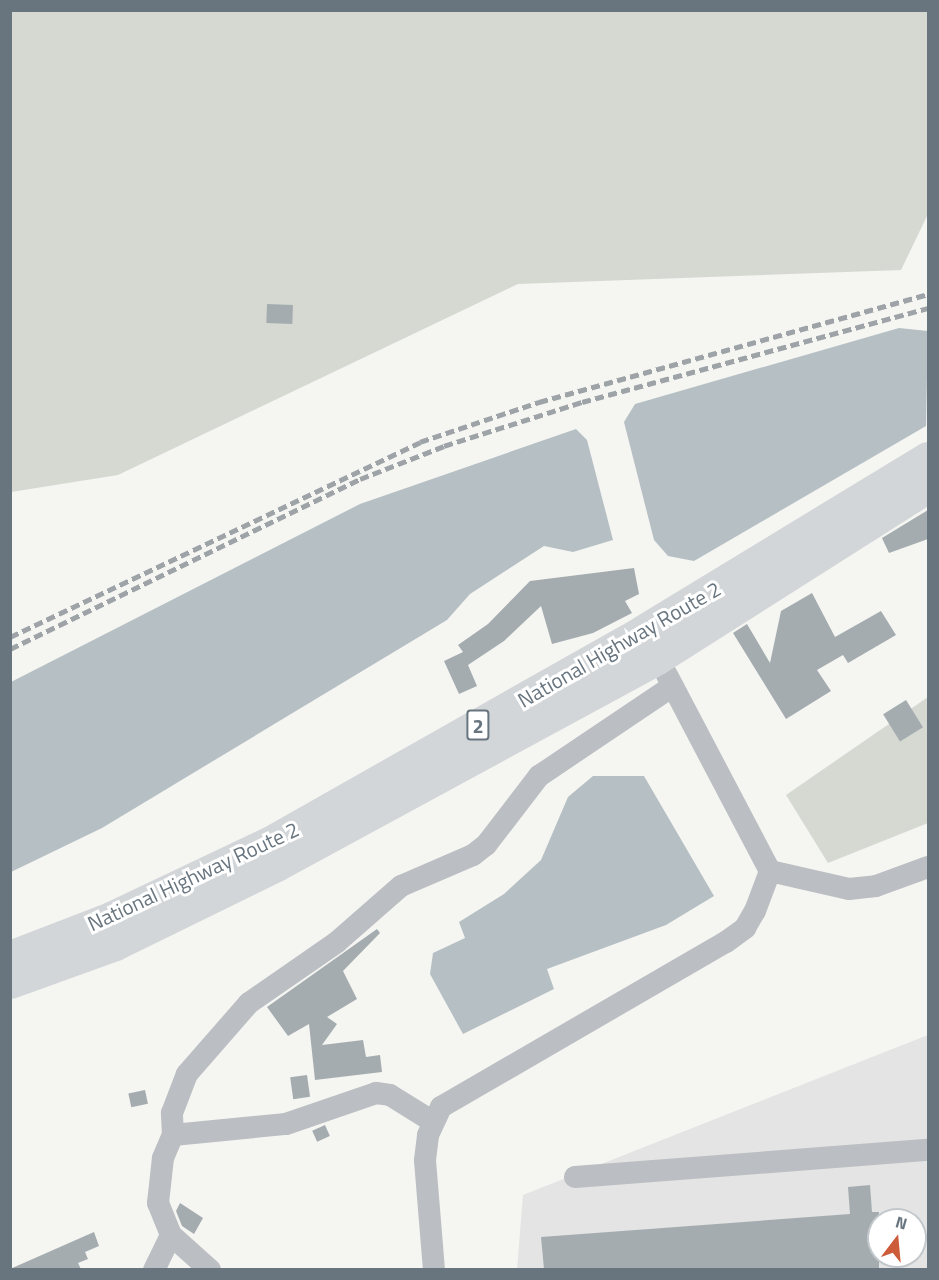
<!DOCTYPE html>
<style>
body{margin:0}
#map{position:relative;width:939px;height:1280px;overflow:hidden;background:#f5f5f2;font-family:"Titillium Web",sans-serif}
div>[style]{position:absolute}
.built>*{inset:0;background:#e3e4e3}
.green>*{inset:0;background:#d5d9d2}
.water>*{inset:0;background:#b6c0c4}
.building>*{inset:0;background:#a5acb0;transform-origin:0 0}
.minor>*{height:22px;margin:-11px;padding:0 11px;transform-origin:11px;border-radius:11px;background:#bbbec2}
.highway>*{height:33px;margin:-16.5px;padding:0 16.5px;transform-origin:16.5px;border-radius:16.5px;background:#d2d6d9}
.rail>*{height:4.5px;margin-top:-2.25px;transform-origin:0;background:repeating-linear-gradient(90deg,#9da3a7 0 9px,transparent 0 13.5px)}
span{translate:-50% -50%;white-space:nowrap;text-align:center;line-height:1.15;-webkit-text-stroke:6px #fff;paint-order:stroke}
.shield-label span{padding:2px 4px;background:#fff;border:2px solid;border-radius:4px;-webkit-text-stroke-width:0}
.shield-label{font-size:20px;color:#68757f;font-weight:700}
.street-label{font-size:21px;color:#68757f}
.frame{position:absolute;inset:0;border:12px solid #68757f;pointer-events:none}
.north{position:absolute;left:867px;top:1208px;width:60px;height:60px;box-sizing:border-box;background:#fff;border:2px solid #c3c8cc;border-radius:50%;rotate:16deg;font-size:16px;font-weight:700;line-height:24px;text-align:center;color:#68757f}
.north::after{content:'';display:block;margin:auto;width:21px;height:27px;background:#cd5c3a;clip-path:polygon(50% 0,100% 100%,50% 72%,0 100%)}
</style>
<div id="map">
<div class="built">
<div style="clip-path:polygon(evenodd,928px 1035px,928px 1269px,517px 1270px,523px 1195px,928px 1035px,879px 1220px,915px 1220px,915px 1256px,879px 1256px,879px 1220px)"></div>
</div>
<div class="green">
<div style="clip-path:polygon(11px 11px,928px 11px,928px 214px,901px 270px,518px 284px,118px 475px,11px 492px)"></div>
<div style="clip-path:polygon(928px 697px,928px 823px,828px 863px,786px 795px)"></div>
</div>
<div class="water">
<div style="clip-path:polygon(899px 328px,928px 331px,926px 426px,694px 561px,668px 556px,654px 540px,624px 422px,635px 404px)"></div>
<div style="clip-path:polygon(576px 429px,587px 440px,613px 540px,573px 552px,544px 546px,470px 594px,447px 620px,102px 828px,11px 872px,11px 682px,360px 504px)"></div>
<div style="clip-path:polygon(593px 776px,644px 776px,714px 896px,666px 925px,547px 969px,554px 989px,463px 1034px,430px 974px,433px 953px,465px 938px,459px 922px,504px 894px,541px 860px,568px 797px)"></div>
</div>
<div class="building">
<div style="left:267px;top:304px;width:26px;height:19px;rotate:2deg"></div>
<div style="clip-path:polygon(928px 510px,928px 539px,889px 553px,882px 538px)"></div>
<div style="clip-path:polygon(634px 568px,639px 594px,625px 601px,632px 613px,593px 633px,552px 644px,541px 606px,504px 641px,468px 665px,477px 686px,459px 694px,444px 661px,463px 652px,458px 645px,488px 624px,530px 581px)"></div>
<div style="clip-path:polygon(812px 593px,835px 637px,881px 611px,896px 635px,848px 663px,843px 655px,817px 670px,831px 691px,786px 719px,733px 633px,747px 624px,770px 663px,781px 611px)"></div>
<div style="left:906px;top:700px;width:32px;height:27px;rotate:58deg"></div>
<div style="clip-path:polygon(377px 929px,380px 933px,343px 971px,357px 999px,327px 1017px,337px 1024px,322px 1045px,363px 1040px,366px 1057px,380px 1055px,382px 1072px,315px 1080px,309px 1024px,288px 1036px,267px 1007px)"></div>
<div style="left:307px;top:1075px;width:22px;height:17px;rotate:82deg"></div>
<div style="left:145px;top:1090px;width:14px;height:17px;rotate:78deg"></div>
<div style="left:325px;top:1125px;width:12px;height:14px;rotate:66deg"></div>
<div style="clip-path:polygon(870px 1185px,872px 1212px,879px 1212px,879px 1269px,544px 1269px,541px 1237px,850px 1214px,848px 1187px)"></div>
<div style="clip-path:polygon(180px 1203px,203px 1218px,194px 1234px,182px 1226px,176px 1211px)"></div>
<div style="clip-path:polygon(94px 1232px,99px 1246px,85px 1252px,88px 1259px,78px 1263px,81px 1269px,10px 1269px)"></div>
</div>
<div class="minor">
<div style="left:667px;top:675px;width:221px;rotate:62.3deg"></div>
<div style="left:770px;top:871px;width:81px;rotate:12.8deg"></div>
<div style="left:849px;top:889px;width:27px;rotate:-6deg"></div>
<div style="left:876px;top:886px;width:55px;rotate:-20.1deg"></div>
<div style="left:173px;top:1135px;width:22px;rotate:-93deg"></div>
<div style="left:172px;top:1113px;width:42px;rotate:-69deg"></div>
<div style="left:187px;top:1074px;width:94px;rotate:-48.9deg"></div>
<div style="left:249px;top:1003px;width:107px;rotate:-34.7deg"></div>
<div style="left:337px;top:942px;width:85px;rotate:-41.2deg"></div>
<div style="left:401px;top:886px;width:78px;rotate:-23.3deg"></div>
<div style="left:473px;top:855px;width:16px;rotate:-38deg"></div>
<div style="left:486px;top:845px;width:87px;rotate:-52.5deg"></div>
<div style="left:539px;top:776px;width:161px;rotate:-33.9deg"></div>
<div style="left:575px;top:1177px;width:354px;rotate:-4.4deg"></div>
<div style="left:154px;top:1270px;width:39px;rotate:-64deg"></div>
<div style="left:210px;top:1270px;width:52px;rotate:-138.1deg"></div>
<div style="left:171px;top:1235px;width:35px;rotate:-112deg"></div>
<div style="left:158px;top:1203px;width:45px;rotate:-83.7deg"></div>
<div style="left:163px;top:1158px;width:25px;rotate:-67deg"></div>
<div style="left:173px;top:1135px;width:114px;rotate:-5.6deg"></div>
<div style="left:286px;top:1124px;width:95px;rotate:-19deg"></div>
<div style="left:376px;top:1093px;width:14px;rotate:8deg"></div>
<div style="left:390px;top:1095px;width:49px;rotate:31.8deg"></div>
<div style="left:434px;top:1270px;width:110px;rotate:-94.7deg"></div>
<div style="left:425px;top:1160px;width:25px;rotate:-83deg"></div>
<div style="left:428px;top:1135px;width:31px;rotate:-65deg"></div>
<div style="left:441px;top:1107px;width:329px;rotate:-30.1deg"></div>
<div style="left:726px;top:942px;width:24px;rotate:-36deg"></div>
<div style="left:745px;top:928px;width:20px;rotate:-60deg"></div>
<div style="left:755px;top:911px;width:43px;rotate:-69.4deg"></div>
</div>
<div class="highway">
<div style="left:10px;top:957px;width:108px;rotate:-21.1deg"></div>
<div style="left:111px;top:918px;width:175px;rotate:-25.4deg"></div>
<div style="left:269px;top:843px;width:430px;rotate:-29.5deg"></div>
<div style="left:643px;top:631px;width:333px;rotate:-31.3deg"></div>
<div style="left:10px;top:982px;width:112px;rotate:-19.9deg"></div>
<div style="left:115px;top:944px;width:179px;rotate:-26.1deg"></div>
<div style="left:276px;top:865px;width:434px;rotate:-28.5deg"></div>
<div style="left:657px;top:658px;width:321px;rotate:-32.4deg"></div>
</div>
<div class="rail">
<div style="left:10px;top:637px;width:454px;rotate:-25.4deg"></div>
<div style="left:420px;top:442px;width:126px;rotate:-18.6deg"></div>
<div style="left:539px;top:402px;width:404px;rotate:-15.5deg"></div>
<div style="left:10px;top:649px;width:389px;rotate:-25.9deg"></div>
<div style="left:360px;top:479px;width:90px;rotate:-21.4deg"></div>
<div style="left:444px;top:446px;width:145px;rotate:-17.7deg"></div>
<div style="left:582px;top:402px;width:359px;rotate:-15.2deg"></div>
</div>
<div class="shield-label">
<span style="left:478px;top:725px">2</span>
</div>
<div class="street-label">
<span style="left:619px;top:644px;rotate:-30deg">National Highway Route 2</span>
<span style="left:193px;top:876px;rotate:-25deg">National Highway Route 2</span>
</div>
<div class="frame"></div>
<div class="north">N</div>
</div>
